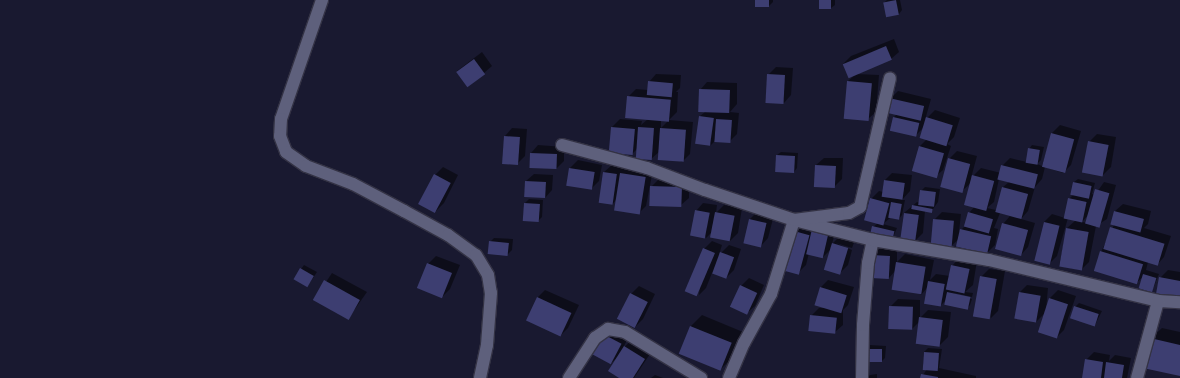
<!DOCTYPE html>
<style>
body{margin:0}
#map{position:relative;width:1180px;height:378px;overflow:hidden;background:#191930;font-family:Rubik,sans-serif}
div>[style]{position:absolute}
.shadow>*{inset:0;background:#0007}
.building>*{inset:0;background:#3d3e71;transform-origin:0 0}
.roads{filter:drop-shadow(1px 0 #343345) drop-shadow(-1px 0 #343345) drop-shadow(0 1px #343345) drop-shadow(0 -1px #343345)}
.minor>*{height:12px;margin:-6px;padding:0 6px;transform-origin:6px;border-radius:6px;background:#5e607c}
span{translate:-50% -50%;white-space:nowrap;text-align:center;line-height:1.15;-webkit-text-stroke:3.5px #06060f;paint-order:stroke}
</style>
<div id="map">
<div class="shadow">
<div style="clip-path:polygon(756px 0,773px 0,773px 2px,769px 6px)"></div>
<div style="clip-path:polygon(820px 0,835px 0,835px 5px,831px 8px,821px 8px)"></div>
<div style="clip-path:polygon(887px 0,900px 0,902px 10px,899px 14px,884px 3px)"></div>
<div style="clip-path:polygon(894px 39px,899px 52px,891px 59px,843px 64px,851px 56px)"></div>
<div style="clip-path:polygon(482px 52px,492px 66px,484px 73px,457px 71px)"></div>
<div style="clip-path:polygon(776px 67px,793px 68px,791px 95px,784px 103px,768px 75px)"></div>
<div style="clip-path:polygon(evenodd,656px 74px,681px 75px,680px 88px,676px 92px,678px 92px,677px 112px,669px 120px,693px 122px,690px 154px,682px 162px,659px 152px,651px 159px,638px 148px,632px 154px,612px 127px,620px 119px,642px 121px,641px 125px,648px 119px,628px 97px,636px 89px,648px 90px,649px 82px,656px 74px,661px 120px,669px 120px,661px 128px,661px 120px)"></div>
<div style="clip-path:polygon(856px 74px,879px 75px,876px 112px,868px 119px,848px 81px)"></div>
<div style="clip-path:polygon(707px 82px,737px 83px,737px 104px,730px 112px,739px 113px,737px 134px,729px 142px,715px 141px,711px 145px,700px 116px,705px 112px,700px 90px)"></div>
<div style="clip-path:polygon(898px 91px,931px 99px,925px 120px,935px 110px,960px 118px,954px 137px,947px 144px,951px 146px,943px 170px,935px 177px,913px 170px,920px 146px,927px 139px,924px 127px,915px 136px,894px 117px,897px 114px,890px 99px)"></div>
<div style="clip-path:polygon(evenodd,1060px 125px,1081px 131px,1071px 165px,1063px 173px,1045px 167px,1042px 179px,1035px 187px,1028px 211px,1021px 219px,1035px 223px,1028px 247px,1021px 255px,1003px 224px,1010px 216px,1000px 213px,994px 228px,998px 229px,995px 245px,987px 253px,959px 239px,950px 247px,934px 220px,942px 212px,961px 214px,959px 232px,966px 225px,969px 213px,975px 206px,972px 182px,962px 191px,949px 159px,957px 151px,977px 156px,971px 178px,981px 168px,1001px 173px,1002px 166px,1010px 158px,1027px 162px,1029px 149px,1032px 145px,1044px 147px,1041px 160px,1037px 164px,1042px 166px,1052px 133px,1060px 125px,999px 179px,1009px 182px,1003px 187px,996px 210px,987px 208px,994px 202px,999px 179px)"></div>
<div style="clip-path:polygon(512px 128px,527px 129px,525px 156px,517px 164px,503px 163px,505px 136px)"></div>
<div style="clip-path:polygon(1097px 134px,1116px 137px,1111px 167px,1103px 175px,1089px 142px)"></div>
<div style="clip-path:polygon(538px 145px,564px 147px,564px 161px,556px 169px,531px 153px)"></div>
<div style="clip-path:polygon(781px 152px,798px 153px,797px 168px,794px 172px,777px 155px)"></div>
<div style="clip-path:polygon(824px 158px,843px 158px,842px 179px,834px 187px,816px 165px)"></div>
<div style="clip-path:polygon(578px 160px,602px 165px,599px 181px,591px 189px,570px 168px)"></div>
<div style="clip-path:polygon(612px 165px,624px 167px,624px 170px,629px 165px,653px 170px,646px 206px,638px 214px,616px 200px,612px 205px,604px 172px)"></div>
<div style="clip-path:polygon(443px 167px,458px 175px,444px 203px,436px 211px,435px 175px)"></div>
<div style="clip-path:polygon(892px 173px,912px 175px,910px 191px,902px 200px,905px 200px,902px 215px,899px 219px,890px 218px,883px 224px,897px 228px,891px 242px,873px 227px,878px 223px,871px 199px,879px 191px,883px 192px,884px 181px)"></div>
<div style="clip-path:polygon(534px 174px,553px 175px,552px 190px,545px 198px,526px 181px)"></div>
<div style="clip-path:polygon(659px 179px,689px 179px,689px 198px,681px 205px,651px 187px)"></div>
<div style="clip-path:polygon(evenodd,1078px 179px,1095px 183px,1092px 194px,1095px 195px,1104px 182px,1116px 185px,1107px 219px,1096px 226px,1089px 262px,1081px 270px,1059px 266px,1067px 228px,1076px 220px,1068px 218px,1057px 256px,1049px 264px,1044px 222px,1052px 214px,1065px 218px,1069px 199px,1073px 195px,1074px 182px,1078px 179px,1089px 214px,1087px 223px,1082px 222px,1089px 214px)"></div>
<div style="clip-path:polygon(925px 187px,940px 189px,938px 202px,931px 212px,925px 211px,923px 233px,915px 241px,904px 213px,917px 202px,920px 203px,921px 191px)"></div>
<div style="clip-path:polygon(529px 199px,543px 200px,542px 217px,538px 221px,524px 220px,525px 203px)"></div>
<div style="clip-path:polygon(703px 203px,717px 205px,716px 213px,724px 205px,742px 208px,738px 233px,730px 241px,713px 231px,706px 238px,696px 211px)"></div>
<div style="clip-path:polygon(1123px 204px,1151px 211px,1148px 224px,1144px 228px,1171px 236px,1164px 257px,1157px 265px,1148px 262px,1146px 270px,1159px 274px,1152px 291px,1143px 277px,1136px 283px,1101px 252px,1114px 225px,1112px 224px,1115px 211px)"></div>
<div style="clip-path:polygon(757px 212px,774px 215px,768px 238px,761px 246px,750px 219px)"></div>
<div style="clip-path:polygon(803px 224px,837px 225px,832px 244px,840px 236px,855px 240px,852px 248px,836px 243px,852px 250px,848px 265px,840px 273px,831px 249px,823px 257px,809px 253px,806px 265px,798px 273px,795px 231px)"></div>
<div style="clip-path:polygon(494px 238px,513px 239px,512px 250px,508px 254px,490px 242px)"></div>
<div style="clip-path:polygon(712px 241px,722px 245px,719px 255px,729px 245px,741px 249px,734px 270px,726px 278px,712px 273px,706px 288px,699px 295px,704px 249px)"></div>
<div style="clip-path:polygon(880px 248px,897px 248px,897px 262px,905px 254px,934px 260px,930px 280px,936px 274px,950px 276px,952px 266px,959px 258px,977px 261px,973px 285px,965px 292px,973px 293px,972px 297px,950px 292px,972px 299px,970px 305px,967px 309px,946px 300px,941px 305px,927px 288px,921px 295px,895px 271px,889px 278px,873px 256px)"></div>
<div style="clip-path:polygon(436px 256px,460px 265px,450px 289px,443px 296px,428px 264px)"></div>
<div style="clip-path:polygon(304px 265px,317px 272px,307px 287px,301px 269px)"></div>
<div style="clip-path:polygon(989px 269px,1005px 271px,998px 311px,991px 318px,981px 277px)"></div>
<div style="clip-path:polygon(1168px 270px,1180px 272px,1180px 298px,1160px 278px)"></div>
<div style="clip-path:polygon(332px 273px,367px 292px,348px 319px,314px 300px)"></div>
<div style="clip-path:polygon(749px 278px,764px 285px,755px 306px,747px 313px,741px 286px)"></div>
<div style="clip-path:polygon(828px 280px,854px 287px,848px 305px,843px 310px,843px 325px,835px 332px,811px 316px,819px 308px,824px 308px,821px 287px)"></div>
<div style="clip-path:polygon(1027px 285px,1048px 288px,1046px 310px,1050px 298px,1058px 290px,1076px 296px,1064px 330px,1056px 338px,1044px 314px,1036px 322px,1020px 292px)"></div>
<div style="clip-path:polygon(639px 286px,655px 294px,643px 319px,635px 327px,631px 294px)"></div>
<div style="clip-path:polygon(545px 290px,579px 305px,568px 328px,560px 336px,537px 298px)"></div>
<div style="clip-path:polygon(898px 299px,920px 300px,920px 318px,928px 310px,951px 312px,948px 337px,940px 345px,920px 321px,912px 329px,890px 307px)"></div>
<div style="clip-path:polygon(1079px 303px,1102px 311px,1095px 325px,1075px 307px)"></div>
<div style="clip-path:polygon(702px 315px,743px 332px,731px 359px,720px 370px,691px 326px)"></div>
<div style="clip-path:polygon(1162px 328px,1180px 332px,1180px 375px,1150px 339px)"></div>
<div style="clip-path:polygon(603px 335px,629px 336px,623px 348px,633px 339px,652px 351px,634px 378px,621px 378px,617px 358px,611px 363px)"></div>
<div style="clip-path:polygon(870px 345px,886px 346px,885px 358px,882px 361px,866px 349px)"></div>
<div style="clip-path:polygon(928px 348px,942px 349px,939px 368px,976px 376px,976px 378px,921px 378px,927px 369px,923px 369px,924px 352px)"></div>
<div style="clip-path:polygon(1094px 352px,1110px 355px,1109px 361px,1115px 355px,1131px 358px,1127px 378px,1083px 378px,1086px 360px)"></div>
<div style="clip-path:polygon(877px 374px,877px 378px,867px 378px,870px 375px)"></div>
<div style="clip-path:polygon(655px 375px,663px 378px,651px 378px)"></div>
</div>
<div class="building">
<div style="left:755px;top:0;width:14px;height:7px"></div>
<div style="left:819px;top:0;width:12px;height:9px"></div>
<div style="left:896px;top:0;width:15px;height:13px;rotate:79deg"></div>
<div style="left:886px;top:46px;width:15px;height:47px;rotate:67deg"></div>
<div style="left:474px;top:59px;width:19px;height:22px;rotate:54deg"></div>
<div style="left:767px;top:74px;width:18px;height:29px;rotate:3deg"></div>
<div style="left:648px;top:81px;width:25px;height:14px;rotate:5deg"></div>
<div style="left:847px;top:81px;width:25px;height:38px;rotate:5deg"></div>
<div style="left:699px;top:89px;width:31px;height:23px;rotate:2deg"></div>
<div style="left:627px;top:96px;width:44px;height:22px;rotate:5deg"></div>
<div style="left:889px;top:98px;width:36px;height:15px;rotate:13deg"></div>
<div style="left:699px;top:116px;width:15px;height:28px;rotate:8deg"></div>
<div style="left:893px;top:117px;width:27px;height:14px;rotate:13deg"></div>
<div style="left:926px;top:117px;width:28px;height:22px;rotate:17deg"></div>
<div style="left:716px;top:119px;width:16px;height:23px;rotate:4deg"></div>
<div style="left:611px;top:127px;width:24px;height:26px;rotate:5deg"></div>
<div style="left:638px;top:127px;width:16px;height:32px;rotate:4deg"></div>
<div style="left:660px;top:128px;width:26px;height:32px;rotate:4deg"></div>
<div style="left:1051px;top:133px;width:24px;height:35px;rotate:15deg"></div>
<div style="left:504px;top:136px;width:16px;height:28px;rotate:4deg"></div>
<div style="left:1088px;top:141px;width:21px;height:32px;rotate:11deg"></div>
<div style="left:919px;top:146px;width:26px;height:26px;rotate:16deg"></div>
<div style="left:1028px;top:148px;width:12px;height:15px;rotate:9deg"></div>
<div style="left:530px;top:153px;width:27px;height:15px;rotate:2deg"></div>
<div style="left:776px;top:155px;width:19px;height:17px;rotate:3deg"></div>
<div style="left:948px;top:158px;width:23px;height:30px;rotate:15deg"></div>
<div style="left:815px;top:165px;width:21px;height:22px;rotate:3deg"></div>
<div style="left:1001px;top:165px;width:38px;height:15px;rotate:14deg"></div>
<div style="left:569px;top:168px;width:26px;height:18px;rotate:9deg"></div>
<div style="left:603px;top:172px;width:14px;height:31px;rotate:8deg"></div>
<div style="left:620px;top:173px;width:26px;height:38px;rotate:9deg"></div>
<div style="left:434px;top:174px;width:19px;height:34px;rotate:28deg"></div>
<div style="left:972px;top:175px;width:23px;height:31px;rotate:15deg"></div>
<div style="left:884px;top:180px;width:21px;height:17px;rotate:8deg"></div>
<div style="left:525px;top:181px;width:21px;height:16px;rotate:3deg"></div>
<div style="left:1073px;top:182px;width:19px;height:13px;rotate:12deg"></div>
<div style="left:650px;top:186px;width:32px;height:20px;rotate:2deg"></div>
<div style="left:1002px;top:187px;width:27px;height:26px;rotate:15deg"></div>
<div style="left:1095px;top:189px;width:15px;height:36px;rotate:16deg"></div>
<div style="left:920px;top:190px;width:16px;height:15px;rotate:7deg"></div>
<div style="left:870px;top:198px;width:20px;height:23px;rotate:15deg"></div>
<div style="left:1068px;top:198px;width:19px;height:21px;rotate:12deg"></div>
<div style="left:891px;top:202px;width:11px;height:16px;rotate:10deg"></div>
<div style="left:524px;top:203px;width:16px;height:18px;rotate:4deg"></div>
<div style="left:912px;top:205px;width:21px;height:4px;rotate:11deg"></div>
<div style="left:695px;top:210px;width:15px;height:26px;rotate:11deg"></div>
<div style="left:1114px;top:211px;width:31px;height:14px;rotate:15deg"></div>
<div style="left:715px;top:212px;width:20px;height:26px;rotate:11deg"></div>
<div style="left:968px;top:212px;width:26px;height:15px;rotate:16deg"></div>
<div style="left:904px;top:213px;width:15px;height:27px;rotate:8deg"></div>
<div style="left:749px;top:219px;width:18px;height:25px;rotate:13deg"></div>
<div style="left:933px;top:219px;width:21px;height:27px;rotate:5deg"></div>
<div style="left:1044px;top:222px;width:16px;height:40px;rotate:14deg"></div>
<div style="left:1002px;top:223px;width:27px;height:27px;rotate:15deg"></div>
<div style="left:872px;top:226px;width:23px;height:11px;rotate:13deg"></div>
<div style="left:1110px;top:227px;width:57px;height:23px;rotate:17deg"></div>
<div style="left:1066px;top:228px;width:23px;height:39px;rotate:10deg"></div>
<div style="left:812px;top:229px;width:17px;height:26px;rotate:13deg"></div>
<div style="left:960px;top:229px;width:32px;height:18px;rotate:13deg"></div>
<div style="left:794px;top:231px;width:16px;height:41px;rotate:15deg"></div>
<div style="left:489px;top:241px;width:20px;height:13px;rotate:6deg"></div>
<div style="left:832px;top:243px;width:17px;height:28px;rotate:17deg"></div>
<div style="left:703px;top:248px;width:13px;height:47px;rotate:23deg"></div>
<div style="left:1100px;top:251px;width:45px;height:21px;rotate:17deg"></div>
<div style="left:720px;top:252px;width:15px;height:23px;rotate:20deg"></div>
<div style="left:872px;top:255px;width:18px;height:23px;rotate:3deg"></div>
<div style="left:896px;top:262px;width:30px;height:28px;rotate:9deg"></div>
<div style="left:427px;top:263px;width:27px;height:27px;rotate:22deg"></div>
<div style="left:951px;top:265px;width:19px;height:25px;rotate:12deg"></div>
<div style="left:300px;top:268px;width:16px;height:13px;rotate:30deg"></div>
<div style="left:1143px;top:274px;width:14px;height:15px;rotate:17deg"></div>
<div style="left:980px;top:276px;width:17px;height:41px;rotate:10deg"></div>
<div style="clip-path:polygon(1159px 277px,1180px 281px,1180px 299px,1156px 294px)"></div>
<div style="left:324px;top:280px;width:41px;height:23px;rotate:29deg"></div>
<div style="left:928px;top:281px;width:17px;height:23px;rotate:10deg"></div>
<div style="left:740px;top:285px;width:19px;height:24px;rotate:25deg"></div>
<div style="left:820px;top:287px;width:28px;height:19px;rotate:17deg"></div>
<div style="left:947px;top:292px;width:24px;height:13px;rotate:12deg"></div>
<div style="left:1019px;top:292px;width:22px;height:27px;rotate:10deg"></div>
<div style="left:630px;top:293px;width:20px;height:29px;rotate:27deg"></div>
<div style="left:537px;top:297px;width:38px;height:26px;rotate:25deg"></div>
<div style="left:1049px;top:298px;width:20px;height:36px;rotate:18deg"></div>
<div style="left:889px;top:306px;width:24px;height:23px;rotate:2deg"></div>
<div style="left:1074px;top:306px;width:26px;height:13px;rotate:18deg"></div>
<div style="left:810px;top:315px;width:27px;height:16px;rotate:6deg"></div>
<div style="left:919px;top:317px;width:24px;height:27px;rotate:7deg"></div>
<div style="left:690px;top:326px;width:45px;height:30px;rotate:22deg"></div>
<div style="left:603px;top:334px;width:21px;height:23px;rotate:28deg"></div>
<div style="clip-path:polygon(1150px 338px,1180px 345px,1180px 376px,1143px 368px)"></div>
<div style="clip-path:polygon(624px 346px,645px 359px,633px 378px,619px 378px,608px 371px)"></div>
<div style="left:865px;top:349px;width:17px;height:13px"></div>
<div style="left:924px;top:352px;width:15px;height:18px;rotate:4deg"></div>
<div style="clip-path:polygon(1085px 359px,1103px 362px,1101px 378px,1082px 378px)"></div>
<div style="clip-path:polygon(1106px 362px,1124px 365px,1122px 378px,1104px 378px)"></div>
<div style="clip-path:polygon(921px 374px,938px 377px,938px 378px,920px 378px)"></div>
</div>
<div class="roads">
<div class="minor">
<div style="left:322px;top:0;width:126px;rotate:109deg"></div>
<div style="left:281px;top:119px;width:17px;rotate:93deg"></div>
<div style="left:280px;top:136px;width:17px;rotate:69deg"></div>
<div style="left:286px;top:152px;width:24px;rotate:35deg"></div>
<div style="left:306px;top:166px;width:50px;rotate:21deg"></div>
<div style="left:353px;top:184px;width:58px;rotate:27.9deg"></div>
<div style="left:404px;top:211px;width:50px;rotate:28.6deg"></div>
<div style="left:448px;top:235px;width:34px;rotate:36deg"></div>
<div style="left:476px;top:255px;width:23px;rotate:59deg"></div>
<div style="left:488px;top:275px;width:18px;rotate:81deg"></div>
<div style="left:491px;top:293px;width:52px;rotate:94.4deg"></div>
<div style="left:487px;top:345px;width:34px;rotate:102deg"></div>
<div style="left:562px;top:145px;width:88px;rotate:15.1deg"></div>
<div style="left:647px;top:168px;width:62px;rotate:20.8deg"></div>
<div style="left:705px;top:190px;width:94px;rotate:18.6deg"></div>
<div style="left:794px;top:220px;width:81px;rotate:14.2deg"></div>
<div style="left:569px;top:378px;width:48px;rotate:-57deg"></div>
<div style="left:595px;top:338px;width:16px;rotate:-35deg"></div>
<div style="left:608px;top:329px;width:17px;rotate:10deg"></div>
<div style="left:625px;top:332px;width:89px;rotate:31.2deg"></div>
<div style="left:729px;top:378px;width:38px;rotate:-67deg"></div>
<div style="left:744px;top:343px;width:56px;rotate:-61.1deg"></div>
<div style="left:771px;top:294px;width:77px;rotate:-72.7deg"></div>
<div style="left:794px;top:220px;width:55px;rotate:-7.3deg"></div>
<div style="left:849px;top:213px;width:13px;rotate:-29deg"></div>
<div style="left:860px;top:207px;width:132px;rotate:-76.9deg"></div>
<div style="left:862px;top:378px;width:53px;rotate:-88.9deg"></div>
<div style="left:863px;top:325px;width:62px;rotate:-85.4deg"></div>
<div style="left:868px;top:263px;width:24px;rotate:-78deg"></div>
<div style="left:873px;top:240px;width:118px;rotate:9.8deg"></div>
<div style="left:989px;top:260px;width:174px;rotate:13.6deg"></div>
<div style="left:1158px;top:301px;width:22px;rotate:3deg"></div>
<div style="left:1137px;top:378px;width:80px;rotate:-74.7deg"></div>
</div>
</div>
</div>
